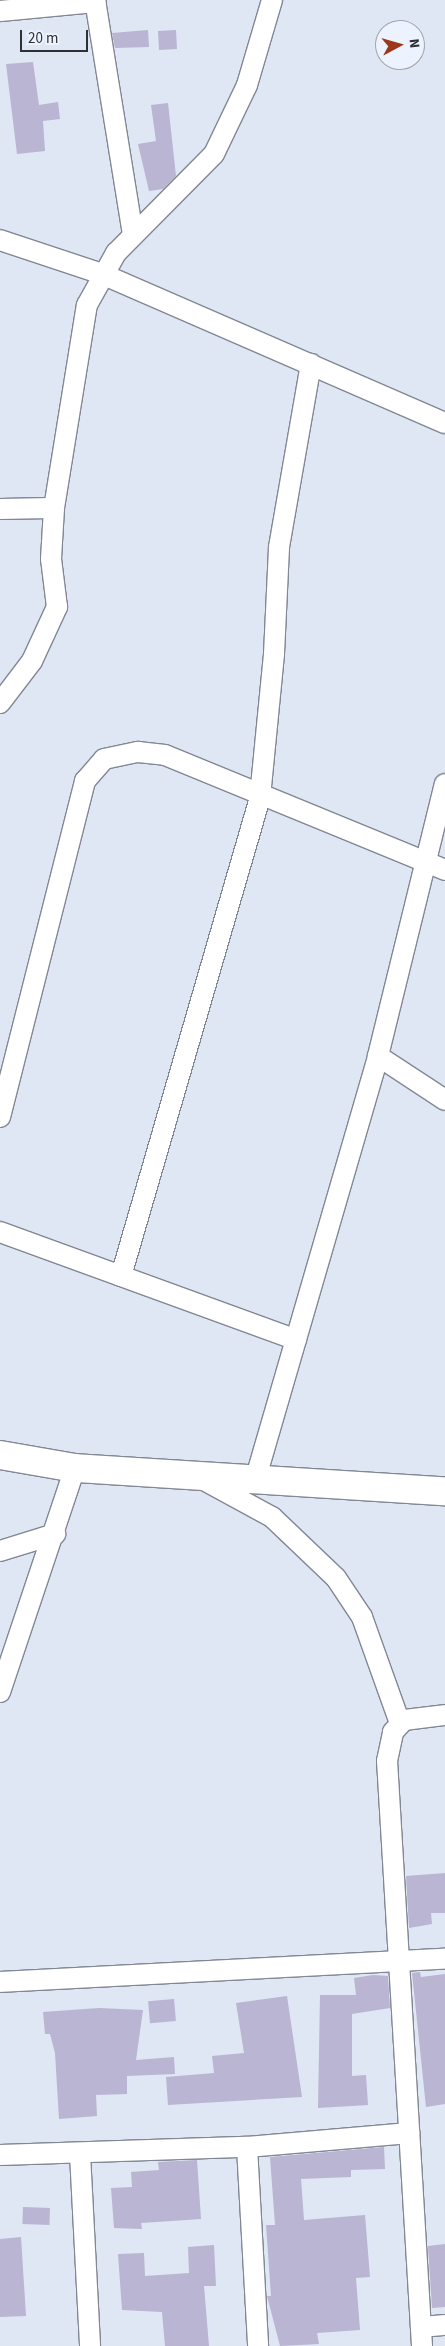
<!DOCTYPE html>
<style>
body{margin:0}
#map{position:relative;width:445px;height:2346px;overflow:hidden;background:#dfe6f4;font-family:"Source Sans 3",sans-serif}
div>[style]{position:absolute}
.building>*{inset:0;background:#b9b5d2;transform-origin:0 0}
.roads{filter:drop-shadow(1px 0 #828794) drop-shadow(-1px 0 #828794) drop-shadow(0 1px #828794) drop-shadow(0 -1px #828794)}
.minor>*{height:20px;margin:-10px;padding:0 10px;transform-origin:10px;border-radius:10px;background:#fff}
.secondary>*{height:28px;margin:-14px;padding:0 14px;transform-origin:14px;border-radius:14px;background:#fff}
span{translate:-50% -50%;white-space:nowrap;text-align:center;line-height:1.15;-webkit-text-stroke:5px #edf3fe;paint-order:stroke}
.north{position:absolute;left:375px;top:20px;width:50px;height:50px;box-sizing:border-box;background:#edf3fe;border:1px solid #a0a5ae;border-radius:50%;rotate:84deg;font-size:14px;font-weight:700;line-height:20px;text-align:center;color:#2d3035}
.north::after{content:'';display:block;margin:auto;width:18px;height:22px;background:#9e361b;clip-path:polygon(50% 0,100% 100%,50% 72%,0 100%)}
.scale{position:absolute;left:20px;top:30px;width:68px;height:22px;box-sizing:border-box;border:2px solid #2d3035;border-top:0;padding-left:6px;font-size:15px;line-height:18px;white-space:nowrap;color:#2d3035;-webkit-text-stroke:4px #edf3fe;paint-order:stroke}
</style>
<div id="map">
<div class="building">
<div style="clip-path:polygon(148px 30px,149px 47px,115px 48px,112px 33px)"></div>
<div style="left:176px;top:30px;width:19px;height:18px;rotate:87deg"></div>
<div style="clip-path:polygon(33px 62px,39px 105px,58px 102px,60px 119px,43px 121px,45px 151px,17px 154px,6px 64px)"></div>
<div style="clip-path:polygon(168px 103px,176px 176px,163px 189px,149px 191px,138px 144px,156px 141px,151px 105px)"></div>
<div style="clip-path:polygon(445px 1873px,445px 1913px,431px 1913px,432px 1924px,409px 1928px,406px 1876px)"></div>
<div style="clip-path:polygon(420px 1972px,421px 1977px,445px 1974px,445px 2104px,426px 2107px,412px 1973px)"></div>
<div style="clip-path:polygon(373px 1975px,388px 1976px,390px 2008px,352px 2014px,352px 2076px,366px 2075px,368px 2105px,318px 2108px,320px 1995px,356px 1995px,354px 1978px)"></div>
<div style="clip-path:polygon(287px 1996px,302px 2097px,168px 2105px,166px 2077px,214px 2073px,212px 2056px,244px 2053px,236px 2003px)"></div>
<div style="left:174px;top:1999px;width:22px;height:26px;rotate:85deg"></div>
<div style="clip-path:polygon(99px 2008px,143px 2010px,136px 2060px,174px 2057px,175px 2074px,127px 2076px,127px 2094px,96px 2095px,97px 2116px,59px 2119px,55px 2053px,50px 2034px,45px 2034px,43px 2012px)"></div>
<div style="clip-path:polygon(384px 2147px,385px 2169px,351px 2170px,351px 2177px,301px 2179px,304px 2220px,365px 2215px,370px 2277px,356px 2278px,360px 2330px,317px 2333px,319px 2344px,280px 2346px,267px 2296px,271px 2296px,266px 2225px,275px 2225px,270px 2157px)"></div>
<div style="clip-path:polygon(197px 2160px,201px 2219px,141px 2223px,142px 2229px,114px 2228px,111px 2188px,132px 2187px,131px 2172px,159px 2170px,158px 2162px)"></div>
<div style="left:23px;top:2207px;width:27px;height:17px;rotate:2deg"></div>
<div style="clip-path:polygon(21px 2237px,26px 2316px,0 2317px,0 2239px)"></div>
<div style="clip-path:polygon(445px 2244px,445px 2307px,432px 2308px,428px 2246px)"></div>
<div style="clip-path:polygon(214px 2245px,216px 2286px,204px 2286px,209px 2346px,165px 2346px,162px 2312px,122px 2310px,118px 2254px,144px 2253px,145px 2276px,189px 2273px,188px 2247px)"></div>
</div>
<div class="roads">
<div class="minor">
<div style="left:95px;top:0;width:237px;rotate:80.8deg"></div>
<div style="left:0;top:11px;width:96px;rotate:-5.4deg"></div>
<div style="left:0;top:240px;width:108px;rotate:18.4deg"></div>
<div style="left:102px;top:274px;width:374px;rotate:23.5deg"></div>
<div style="left:0;top:509px;width:54px;rotate:-1.1deg"></div>
<div style="left:0;top:703px;width:53px;rotate:-52.7deg"></div>
<div style="left:32px;top:661px;width:60px;rotate:-65.2deg"></div>
<div style="left:57px;top:607px;width:48px;rotate:-97.1deg"></div>
<div style="left:51px;top:559px;width:51px;rotate:-86.6deg"></div>
<div style="left:54px;top:508px;width:206px;rotate:-80.8deg"></div>
<div style="left:87px;top:305px;width:60px;rotate:-60.9deg"></div>
<div style="left:116px;top:253px;width:139px;rotate:-45.3deg"></div>
<div style="left:214px;top:154px;width:76px;rotate:-64.4deg"></div>
<div style="left:247px;top:85px;width:89px;rotate:-73.6deg"></div>
<div style="left:378px;top:1056px;width:80px;rotate:33.3deg"></div>
<div style="left:0;top:1117px;width:347px;rotate:-75.8deg"></div>
<div style="left:85px;top:781px;width:29px;rotate:-49deg"></div>
<div style="left:104px;top:759px;width:35px;rotate:-12deg"></div>
<div style="left:138px;top:752px;width:27px;rotate:6deg"></div>
<div style="left:165px;top:755px;width:303px;rotate:22.3deg"></div>
<div style="left:0;top:1232px;width:315px;rotate:20deg"></div>
<div style="left:121px;top:1276px;width:499px;rotate:-73.8deg"></div>
<div style="left:260px;top:797px;width:144px;rotate:-84.4deg"></div>
<div style="left:274px;top:654px;width:107px;rotate:-87.3deg"></div>
<div style="left:279px;top:547px;width:186px;rotate:-80.1deg"></div>
<div style="left:256px;top:1477px;width:438px;rotate:-73.8deg"></div>
<div style="left:378px;top:1056px;width:280px;rotate:-76.2deg"></div>
<div style="left:202px;top:1479px;width:80px;rotate:28.5deg"></div>
<div style="left:272px;top:1517px;width:88px;rotate:43.6deg"></div>
<div style="left:336px;top:1578px;width:47px;rotate:56.3deg"></div>
<div style="left:362px;top:1617px;width:113px;rotate:70.3deg"></div>
<div style="left:0;top:1551px;width:58px;rotate:-17.2deg"></div>
<div style="left:0;top:1692px;width:236px;rotate:-71.5deg"></div>
<div style="left:0;top:1982px;width:446px;rotate:-3deg"></div>
<div style="left:247px;top:2147px;width:199px;rotate:86.8deg"></div>
<div style="left:80px;top:2154px;width:192px;rotate:87deg"></div>
<div style="left:0;top:2155px;width:247px;rotate:-1.9deg"></div>
<div style="left:247px;top:2147px;width:163px;rotate:-4.9deg"></div>
<div style="left:421px;top:2327px;width:24px;rotate:-5deg"></div>
<div style="left:422px;top:2346px;width:586px;rotate:-93.42deg"></div>
<div style="left:387px;top:1761px;width:30px;rotate:-78deg"></div>
<div style="left:393px;top:1732px;width:16px;rotate:-47deg"></div>
<div style="left:404px;top:1720px;width:41px;rotate:-7deg"></div>
</div>
<div class="secondary">
<div style="left:0;top:1455px;width:76px;rotate:9.8deg"></div>
<div style="left:75px;top:1468px;width:371px;rotate:3.6deg"></div>
</div>
</div>
<div class="north">N</div>
<div class="scale">20 m</div>
</div>
